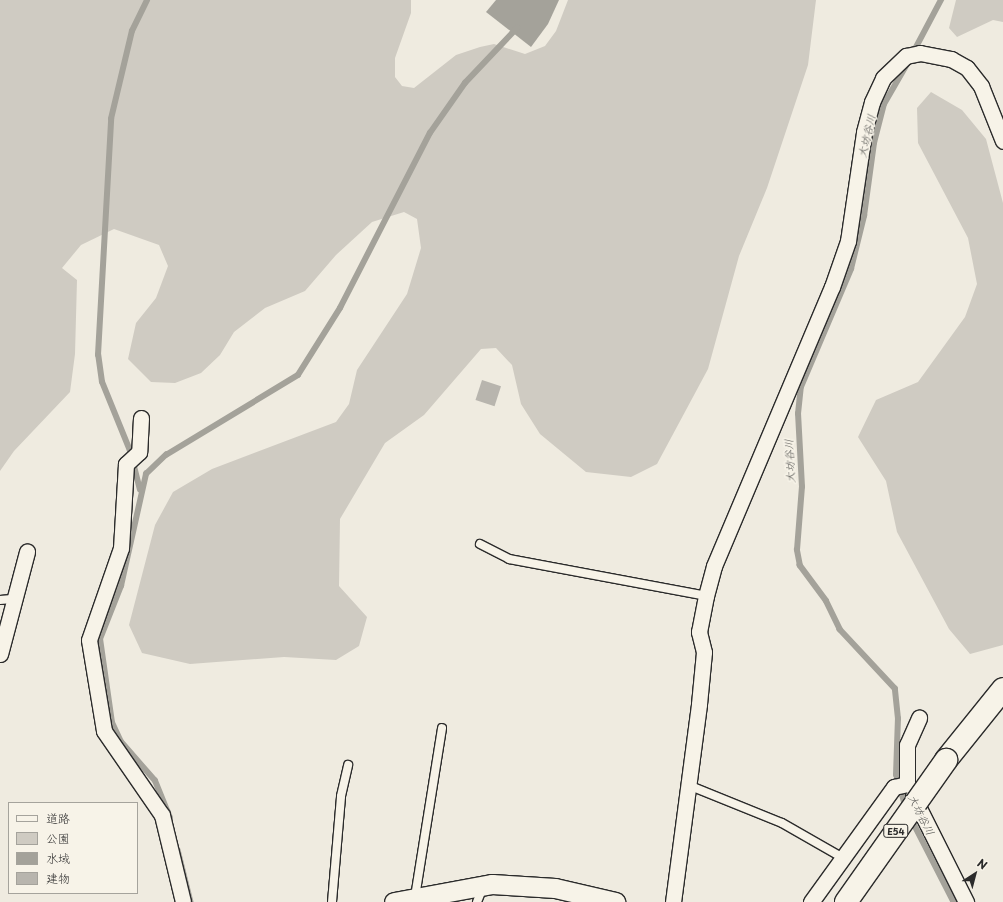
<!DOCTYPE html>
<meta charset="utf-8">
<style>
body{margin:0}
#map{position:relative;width:1003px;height:902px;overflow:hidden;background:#efebe0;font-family:"Playpen Sans","Klee One",sans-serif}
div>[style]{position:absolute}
.green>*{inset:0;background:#cfcbc2}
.water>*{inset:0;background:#a4a29a}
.stream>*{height:5.5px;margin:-2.75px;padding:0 2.75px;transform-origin:2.75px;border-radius:2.75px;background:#a4a29a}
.building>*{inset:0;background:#b8b5ae;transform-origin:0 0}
.roads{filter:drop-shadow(1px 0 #2b2b2b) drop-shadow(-1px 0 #2b2b2b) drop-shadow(0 1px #2b2b2b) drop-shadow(0 -1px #2b2b2b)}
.service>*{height:8px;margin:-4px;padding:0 4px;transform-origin:4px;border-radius:4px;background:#f7f3e8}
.minor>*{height:15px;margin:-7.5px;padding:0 7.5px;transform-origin:7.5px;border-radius:7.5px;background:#f7f3e8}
.tertiary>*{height:19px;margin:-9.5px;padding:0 9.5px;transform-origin:9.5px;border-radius:9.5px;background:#f7f3e8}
.motorway>*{height:22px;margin:-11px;padding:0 11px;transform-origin:11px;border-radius:11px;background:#f7f3e8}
.bridges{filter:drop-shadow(1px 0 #2b2b2b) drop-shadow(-1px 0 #2b2b2b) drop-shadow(0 1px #2b2b2b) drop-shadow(0 -1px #2b2b2b)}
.motorway-bridge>*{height:22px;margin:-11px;padding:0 11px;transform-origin:11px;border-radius:11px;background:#f7f3e8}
span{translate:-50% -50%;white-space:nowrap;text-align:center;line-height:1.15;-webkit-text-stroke:3.5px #f7f3e8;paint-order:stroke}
.shield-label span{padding:1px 3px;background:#f7f3e8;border:1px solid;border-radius:3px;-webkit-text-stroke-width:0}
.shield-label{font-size:9px;color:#2b2b2b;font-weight:700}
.water-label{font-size:11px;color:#555552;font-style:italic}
.legend{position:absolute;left:8px;top:802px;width:130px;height:92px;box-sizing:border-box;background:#f7f3e8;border:1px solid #a5a39c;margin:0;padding:5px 7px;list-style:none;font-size:12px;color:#2b2b2b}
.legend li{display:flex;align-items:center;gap:8px;height:20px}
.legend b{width:20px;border:1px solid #a5a39c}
.north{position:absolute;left:955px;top:854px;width:40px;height:40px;-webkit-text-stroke:3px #f7f3e8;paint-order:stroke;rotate:36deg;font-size:11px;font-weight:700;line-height:16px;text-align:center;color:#2b2b2b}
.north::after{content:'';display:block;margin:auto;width:14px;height:18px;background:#2b2b2b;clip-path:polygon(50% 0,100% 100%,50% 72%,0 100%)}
</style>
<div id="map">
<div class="green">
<div style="clip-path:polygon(0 0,411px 0,411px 13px,395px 58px,395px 77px,402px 86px,414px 88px,456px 55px,480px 47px,494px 44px,525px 54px,545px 46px,556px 31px,568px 0,816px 0,808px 65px,767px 188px,739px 256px,708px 369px,657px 464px,631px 477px,586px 472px,540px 434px,521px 404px,512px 365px,496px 348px,481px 349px,424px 415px,385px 443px,340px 519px,339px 586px,367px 617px,359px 646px,336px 660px,284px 657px,190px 664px,142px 653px,129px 625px,155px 525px,173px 492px,212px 469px,336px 422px,349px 404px,357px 370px,407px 294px,421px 248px,417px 219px,404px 212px,372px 222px,336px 255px,305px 291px,265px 308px,234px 332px,220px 355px,201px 373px,175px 383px,151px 382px,128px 359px,136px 323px,156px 298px,168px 266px,159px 245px,114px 229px,81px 245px,62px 268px,77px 280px,75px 354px,70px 392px,14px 451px,0 471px)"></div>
<div style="clip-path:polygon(956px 0,1003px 0,1003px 22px,993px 20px,957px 37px,949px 28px)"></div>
<div style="clip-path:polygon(931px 92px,962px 110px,986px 139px,1003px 203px,1003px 645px,970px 654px,949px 629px,897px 532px,886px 481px,858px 437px,876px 400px,918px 382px,965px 317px,977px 284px,968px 238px,918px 143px,917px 108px)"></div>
</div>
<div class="water">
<div style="clip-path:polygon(496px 0,559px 0,548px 24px,531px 47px,486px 12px)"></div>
</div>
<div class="stream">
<div style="left:914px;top:51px;width:58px;rotate:-62.1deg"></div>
<div style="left:140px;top:490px;width:40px;rotate:-104.4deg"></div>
<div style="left:130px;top:451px;width:74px;rotate:-112.1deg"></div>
<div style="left:102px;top:382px;width:27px;rotate:-98deg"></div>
<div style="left:98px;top:355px;width:236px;rotate:-86.8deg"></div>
<div style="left:111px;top:119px;width:90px;rotate:-76.6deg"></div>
<div style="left:132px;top:31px;width:34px;rotate:-64deg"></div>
<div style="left:906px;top:809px;width:35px;rotate:-106deg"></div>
<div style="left:896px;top:775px;width:56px;rotate:-88deg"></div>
<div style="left:898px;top:719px;width:30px;rotate:-96deg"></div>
<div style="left:895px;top:689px;width:81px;rotate:-133deg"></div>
<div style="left:840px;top:630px;width:32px;rotate:-116deg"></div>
<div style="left:826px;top:601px;width:44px;rotate:-126.6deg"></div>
<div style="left:800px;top:566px;width:16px;rotate:-101deg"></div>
<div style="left:797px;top:550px;width:63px;rotate:-85.5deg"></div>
<div style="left:802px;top:487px;width:73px;rotate:-93.1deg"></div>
<div style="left:798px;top:414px;width:27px;rotate:-84deg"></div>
<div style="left:801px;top:387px;width:128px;rotate:-67deg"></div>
<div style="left:851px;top:269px;width:55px;rotate:-76.2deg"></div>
<div style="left:864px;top:216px;width:74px;rotate:-82.2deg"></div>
<div style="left:874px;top:143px;width:40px;rotate:-75.6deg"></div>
<div style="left:884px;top:104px;width:52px;rotate:-60deg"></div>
<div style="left:170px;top:818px;width:40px;rotate:-112deg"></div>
<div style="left:155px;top:781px;width:52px;rotate:-131.1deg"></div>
<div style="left:121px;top:742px;width:21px;rotate:-115deg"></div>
<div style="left:112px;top:723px;width:85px;rotate:-98.1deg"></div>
<div style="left:100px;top:639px;width:57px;rotate:-68.4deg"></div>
<div style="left:121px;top:586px;width:115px;rotate:-77.4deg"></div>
<div style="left:146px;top:474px;width:28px;rotate:-44deg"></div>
<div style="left:166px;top:455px;width:154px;rotate:-31.2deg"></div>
<div style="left:298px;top:375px;width:79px;rotate:-57.9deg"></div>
<div style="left:340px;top:308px;width:197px;rotate:-62.8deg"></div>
<div style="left:430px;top:133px;width:61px;rotate:-55deg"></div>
<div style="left:465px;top:83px;width:76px;rotate:-46.6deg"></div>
<div style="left:911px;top:818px;width:94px;rotate:62.9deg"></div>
<div style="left:178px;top:850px;width:54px;rotate:76deg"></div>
</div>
<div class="building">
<div style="left:482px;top:380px;width:20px;height:21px;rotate:18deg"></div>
</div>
<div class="roads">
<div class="service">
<div style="left:480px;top:544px;width:33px;rotate:27deg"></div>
<div style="left:509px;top:559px;width:200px;rotate:10.6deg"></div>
<div style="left:0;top:600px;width:12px;rotate:-5deg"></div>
<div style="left:688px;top:785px;width:101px;rotate:22deg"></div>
<div style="left:782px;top:823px;width:70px;rotate:29.8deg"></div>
<div style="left:415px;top:897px;width:171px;rotate:-80.9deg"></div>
<div style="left:332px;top:902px;width:106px;rotate:-85.1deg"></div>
<div style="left:341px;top:796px;width:32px;rotate:-77deg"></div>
<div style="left:477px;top:902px;width:16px;rotate:-68deg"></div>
</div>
<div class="minor">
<div style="left:141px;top:418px;width:34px;rotate:93deg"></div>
<div style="left:139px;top:452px;width:18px;rotate:137deg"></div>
<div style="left:126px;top:464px;width:84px;rotate:93.4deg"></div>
<div style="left:121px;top:548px;width:97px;rotate:109.2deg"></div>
<div style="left:89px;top:640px;width:92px;rotate:80.6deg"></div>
<div style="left:104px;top:731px;width:102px;rotate:55.4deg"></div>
<div style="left:162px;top:815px;width:89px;rotate:76.4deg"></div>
<div style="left:0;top:654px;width:106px;rotate:-75.2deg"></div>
<div style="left:913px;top:796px;width:119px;rotate:63.4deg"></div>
<div style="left:673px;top:902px;width:200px;rotate:-82.5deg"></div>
<div style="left:699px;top:704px;width:52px;rotate:-84.5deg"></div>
<div style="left:704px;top:652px;width:21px;rotate:-104deg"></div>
<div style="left:699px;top:632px;width:37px;rotate:-79deg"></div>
<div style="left:706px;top:596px;width:31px;rotate:-75deg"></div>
<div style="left:714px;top:566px;width:303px;rotate:-67.1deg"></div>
<div style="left:832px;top:287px;width:49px;rotate:-70.8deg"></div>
<div style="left:848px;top:241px;width:110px;rotate:-81.6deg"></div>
<div style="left:864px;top:132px;width:31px;rotate:-75deg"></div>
<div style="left:872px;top:102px;width:26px;rotate:-65deg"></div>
<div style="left:883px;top:78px;width:32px;rotate:-44deg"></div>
<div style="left:906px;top:56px;width:14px;rotate:-12deg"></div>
<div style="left:920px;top:53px;width:32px;rotate:11deg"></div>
<div style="left:951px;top:59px;width:18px;rotate:29deg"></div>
<div style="left:967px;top:68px;width:23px;rotate:52deg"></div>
<div style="left:981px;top:86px;width:59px;rotate:68.2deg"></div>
<div style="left:811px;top:902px;width:142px;rotate:-54.2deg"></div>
<div style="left:894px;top:787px;width:13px;rotate:-13deg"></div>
<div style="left:907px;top:784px;width:39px;rotate:-90deg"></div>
<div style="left:907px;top:745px;width:30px;rotate:-66deg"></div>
</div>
<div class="tertiary">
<div style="left:394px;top:902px;width:100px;rotate:-10.4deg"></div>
<div style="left:492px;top:884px;width:63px;rotate:3.6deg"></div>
<div style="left:555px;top:888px;width:62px;rotate:13.1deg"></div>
</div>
<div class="motorway">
<div style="left:946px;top:760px;width:91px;rotate:-51.2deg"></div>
</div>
</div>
<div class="bridges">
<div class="motorway-bridge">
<div style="left:846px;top:902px;width:174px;rotate:-54.8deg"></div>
</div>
</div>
<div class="shield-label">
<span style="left:896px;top:831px">E54</span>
</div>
<div class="water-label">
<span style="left:867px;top:136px;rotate:-77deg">大坊谷川</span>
<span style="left:790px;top:461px;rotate:-93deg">大坊谷川</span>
<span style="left:921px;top:815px;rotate:63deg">大坊谷川</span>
</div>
<ul class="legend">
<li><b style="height:5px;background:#f7f3e8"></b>道路</li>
<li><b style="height:11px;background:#cfcbc2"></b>公園</li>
<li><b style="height:11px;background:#a4a29a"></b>水域</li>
<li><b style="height:11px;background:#b8b5ae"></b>建物</li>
</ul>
<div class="north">N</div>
</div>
